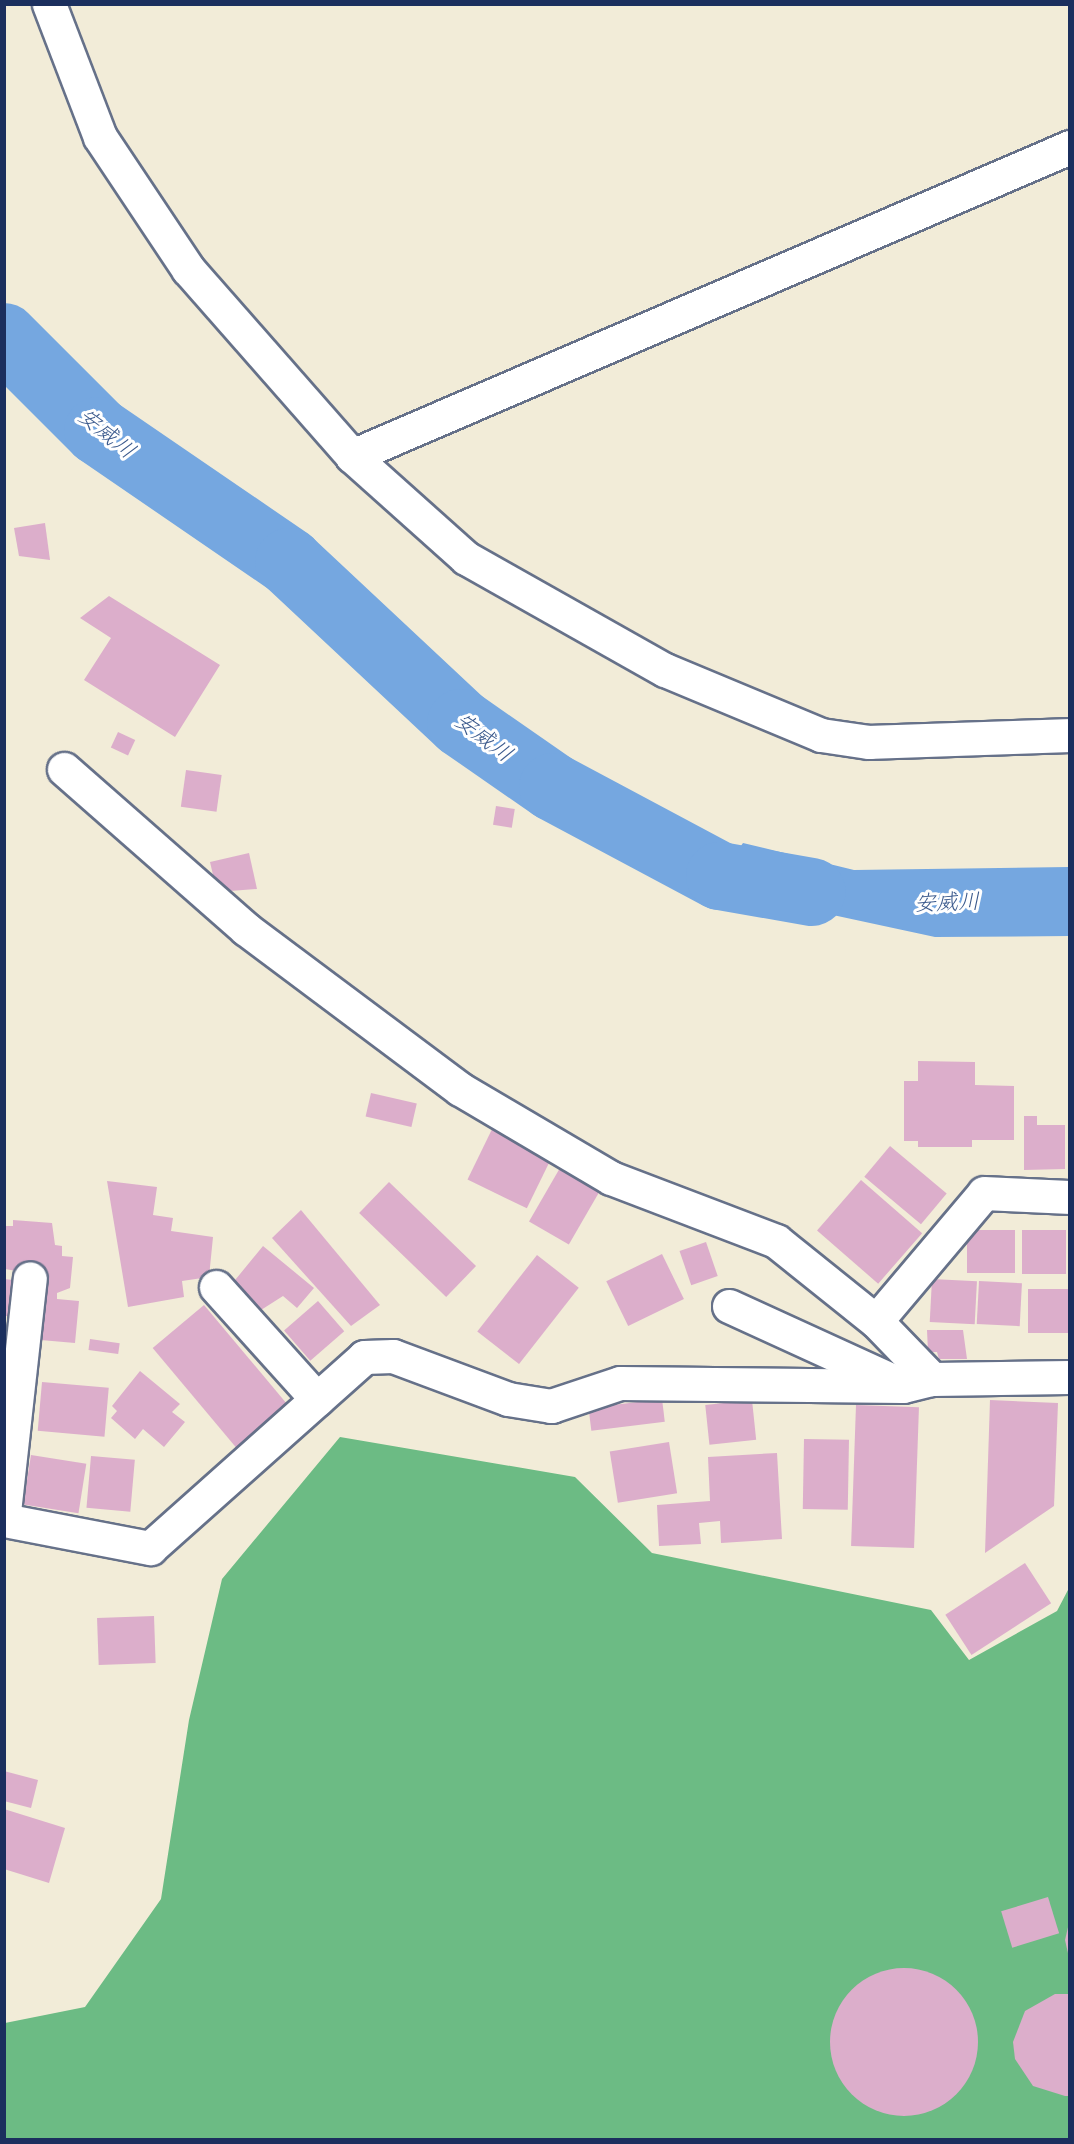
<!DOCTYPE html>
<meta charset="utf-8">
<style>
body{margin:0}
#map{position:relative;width:1074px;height:2144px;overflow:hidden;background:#f2ecd8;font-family:Itim,"Klee One",sans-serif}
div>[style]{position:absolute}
.forest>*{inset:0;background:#6cbb84}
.water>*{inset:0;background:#75a7e0}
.river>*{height:68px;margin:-34px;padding:0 34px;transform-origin:34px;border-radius:34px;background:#75a7e0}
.building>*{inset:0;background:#dcaecb;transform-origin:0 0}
.round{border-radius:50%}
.roads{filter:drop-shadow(2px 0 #667189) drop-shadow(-2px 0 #667189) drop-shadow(0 2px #667189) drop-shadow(0 -2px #667189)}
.street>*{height:33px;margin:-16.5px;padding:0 16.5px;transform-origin:16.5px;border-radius:16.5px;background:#fff}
span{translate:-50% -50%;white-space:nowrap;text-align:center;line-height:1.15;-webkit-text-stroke:6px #fff;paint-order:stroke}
.water-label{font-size:22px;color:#3a598c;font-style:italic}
.frame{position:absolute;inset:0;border:6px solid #1b2f5e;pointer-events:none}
</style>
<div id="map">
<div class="forest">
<div style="clip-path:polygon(340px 1437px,575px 1477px,652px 1553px,931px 1610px,969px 1660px,1057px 1611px,1069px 1588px,1069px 2139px,5px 2140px,5px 2023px,85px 2007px,161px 1899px,189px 1720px,222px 1579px)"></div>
</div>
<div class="water">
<div style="clip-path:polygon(743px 843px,854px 870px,1069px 867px,1069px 936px,935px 937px,726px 892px,720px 876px)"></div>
</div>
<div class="river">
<div style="left:4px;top:337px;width:133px;rotate:45deg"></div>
<div style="left:98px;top:431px;width:232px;rotate:34.4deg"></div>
<div style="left:289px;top:562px;width:236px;rotate:43.1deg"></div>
<div style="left:461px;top:723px;width:112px;rotate:34.8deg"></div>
<div style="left:553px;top:787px;width:189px;rotate:28.1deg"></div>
<div style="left:720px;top:876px;width:93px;rotate:9.9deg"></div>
</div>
<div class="building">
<div style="clip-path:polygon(45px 523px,50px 560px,19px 556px,14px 528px)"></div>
<div style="clip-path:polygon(109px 596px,220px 665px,175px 737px,84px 680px,111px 638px,80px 618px)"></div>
<div style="left:118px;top:732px;width:19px;height:17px;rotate:25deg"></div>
<div style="left:186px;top:770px;width:36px;height:37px;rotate:8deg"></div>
<div style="left:496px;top:806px;width:19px;height:19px;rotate:9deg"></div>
<div style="clip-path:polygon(249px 853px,257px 889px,217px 892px,210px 862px)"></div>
<div style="clip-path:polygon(918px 1061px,975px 1062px,975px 1085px,1014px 1086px,1014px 1140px,972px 1140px,972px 1147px,918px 1147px,918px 1141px,904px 1141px,904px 1081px,918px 1081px)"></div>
<div style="left:371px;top:1093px;width:47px;height:24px;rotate:13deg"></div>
<div style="clip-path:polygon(1024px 1116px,1037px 1116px,1037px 1125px,1065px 1125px,1065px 1169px,1024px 1170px)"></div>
<div style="left:496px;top:1121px;width:66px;height:65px;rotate:26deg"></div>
<div style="left:890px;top:1146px;width:74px;height:40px;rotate:40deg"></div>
<div style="left:564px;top:1161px;width:46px;height:70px;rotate:30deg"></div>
<div style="left:861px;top:1180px;width:81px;height:67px;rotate:41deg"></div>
<div style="clip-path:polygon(107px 1181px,157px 1187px,153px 1215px,173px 1218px,171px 1231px,213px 1237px,209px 1277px,182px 1281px,184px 1297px,128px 1307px)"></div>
<div style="left:389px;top:1182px;width:121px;height:43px;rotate:44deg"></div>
<div style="clip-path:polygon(301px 1210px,380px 1305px,351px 1326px,272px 1238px)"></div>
<div style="clip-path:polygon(13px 1220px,52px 1223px,55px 1245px,62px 1246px,62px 1256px,73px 1257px,70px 1288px,57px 1293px,57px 1299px,79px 1301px,75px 1343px,29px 1339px,34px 1274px,5px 1269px,5px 1226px,13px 1226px)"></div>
<div style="left:967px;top:1230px;width:48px;height:43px"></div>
<div style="left:1022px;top:1230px;width:44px;height:44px"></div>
<div style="left:706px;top:1242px;width:36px;height:28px;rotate:71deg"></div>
<div style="clip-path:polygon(263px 1246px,314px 1288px,297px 1308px,283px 1296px,261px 1310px,231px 1285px)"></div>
<div style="left:662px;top:1254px;width:50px;height:62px;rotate:64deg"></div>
<div style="left:537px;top:1255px;width:53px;height:97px;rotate:38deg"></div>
<div style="clip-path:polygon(4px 1279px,13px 1280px,9px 1316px,4px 1316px)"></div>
<div style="left:932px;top:1279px;width:45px;height:43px;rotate:3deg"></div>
<div style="left:979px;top:1281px;width:43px;height:43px;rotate:3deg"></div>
<div style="left:1028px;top:1289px;width:42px;height:44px"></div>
<div style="left:318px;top:1301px;width:40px;height:45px;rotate:49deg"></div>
<div style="left:204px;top:1305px;width:133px;height:67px;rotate:50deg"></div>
<div style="clip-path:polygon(927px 1330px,963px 1330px,967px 1359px,939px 1359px,937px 1352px,928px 1352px)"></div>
<div style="left:90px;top:1339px;width:30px;height:11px;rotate:8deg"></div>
<div style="clip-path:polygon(140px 1371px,180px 1404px,172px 1412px,185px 1422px,164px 1447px,143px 1429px,135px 1439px,111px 1418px,117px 1411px,112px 1406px)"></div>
<div style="left:42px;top:1382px;width:67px;height:49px;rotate:5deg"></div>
<div style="left:662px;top:1399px;width:23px;height:74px;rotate:83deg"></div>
<div style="left:752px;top:1400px;width:40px;height:47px;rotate:84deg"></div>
<div style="clip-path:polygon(990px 1400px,1058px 1403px,1054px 1506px,985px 1553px)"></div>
<div style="left:856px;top:1405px;width:63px;height:141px;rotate:2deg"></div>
<div style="left:804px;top:1439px;width:45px;height:70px;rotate:1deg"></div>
<div style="left:669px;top:1442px;width:52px;height:60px;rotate:81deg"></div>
<div style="clip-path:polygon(777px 1453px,782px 1539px,721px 1543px,720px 1521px,699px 1523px,701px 1544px,659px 1546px,657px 1505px,710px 1501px,708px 1457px)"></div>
<div style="left:31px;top:1455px;width:56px;height:50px;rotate:9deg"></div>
<div style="left:91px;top:1456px;width:44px;height:52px;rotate:5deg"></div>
<div style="left:1025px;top:1563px;width:48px;height:95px;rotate:57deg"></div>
<div style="left:154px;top:1616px;width:47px;height:57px;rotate:88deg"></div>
<div style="clip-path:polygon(4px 1771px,38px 1780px,31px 1808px,4px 1801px)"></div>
<div style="clip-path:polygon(4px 1809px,65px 1828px,49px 1883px,4px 1869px)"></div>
<div style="left:1048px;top:1897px;width:38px;height:49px;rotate:73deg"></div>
<div style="clip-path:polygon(1069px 1923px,1070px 1924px,1070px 1962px,1065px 1940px)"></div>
<div class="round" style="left:830px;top:1968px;width:148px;height:148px"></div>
<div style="clip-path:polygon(1055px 1994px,1070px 1994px,1070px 2096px,1065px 2096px,1033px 2086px,1015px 2059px,1013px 2042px,1025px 2011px)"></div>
</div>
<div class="roads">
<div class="street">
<div style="left:49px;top:4px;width:142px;rotate:69deg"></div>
<div style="left:100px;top:137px;width:159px;rotate:56.3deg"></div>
<div style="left:188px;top:269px;width:249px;rotate:48.7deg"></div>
<div style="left:352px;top:456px;width:153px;rotate:41.8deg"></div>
<div style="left:466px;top:558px;width:228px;rotate:29.4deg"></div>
<div style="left:665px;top:670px;width:169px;rotate:22.6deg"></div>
<div style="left:821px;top:735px;width:49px;rotate:8.3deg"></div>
<div style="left:869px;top:742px;width:201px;rotate:-2deg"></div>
<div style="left:352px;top:456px;width:782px;rotate:-23.29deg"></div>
<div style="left:64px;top:769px;width:242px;rotate:41.3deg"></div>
<div style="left:246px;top:929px;width:267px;rotate:36.8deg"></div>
<div style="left:460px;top:1089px;width:175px;rotate:30.5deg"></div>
<div style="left:611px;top:1178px;width:177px;rotate:20.9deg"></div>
<div style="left:776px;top:1241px;width:128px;rotate:38.7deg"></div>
<div style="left:876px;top:1321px;width:81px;rotate:46deg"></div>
<div style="left:932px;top:1379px;width:138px;rotate:-0.8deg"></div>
<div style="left:216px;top:1287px;width:151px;rotate:48deg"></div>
<div style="left:729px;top:1306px;width:178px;rotate:24.6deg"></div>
<div style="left:876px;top:1321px;width:167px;rotate:-49.8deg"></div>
<div style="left:984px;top:1193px;width:86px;rotate:2.7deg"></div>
<div style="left:4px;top:1512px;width:235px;rotate:-83.7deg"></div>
<div style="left:4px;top:1520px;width:149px;rotate:10.9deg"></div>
<div style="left:150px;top:1548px;width:287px;rotate:-41.7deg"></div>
<div style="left:364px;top:1357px;width:29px;rotate:-2deg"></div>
<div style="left:393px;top:1356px;width:123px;rotate:20.5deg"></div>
<div style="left:508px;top:1399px;width:44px;rotate:9.2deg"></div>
<div style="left:551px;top:1406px;width:73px;rotate:-18.4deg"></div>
<div style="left:620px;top:1383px;width:283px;rotate:0.6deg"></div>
<div style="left:903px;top:1386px;width:30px;rotate:-14deg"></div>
</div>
</div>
<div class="water-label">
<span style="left:107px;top:433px;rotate:39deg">安威川</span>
<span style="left:484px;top:737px;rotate:37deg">安威川</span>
<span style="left:947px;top:902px;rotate:-2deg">安威川</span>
</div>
<div class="frame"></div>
</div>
